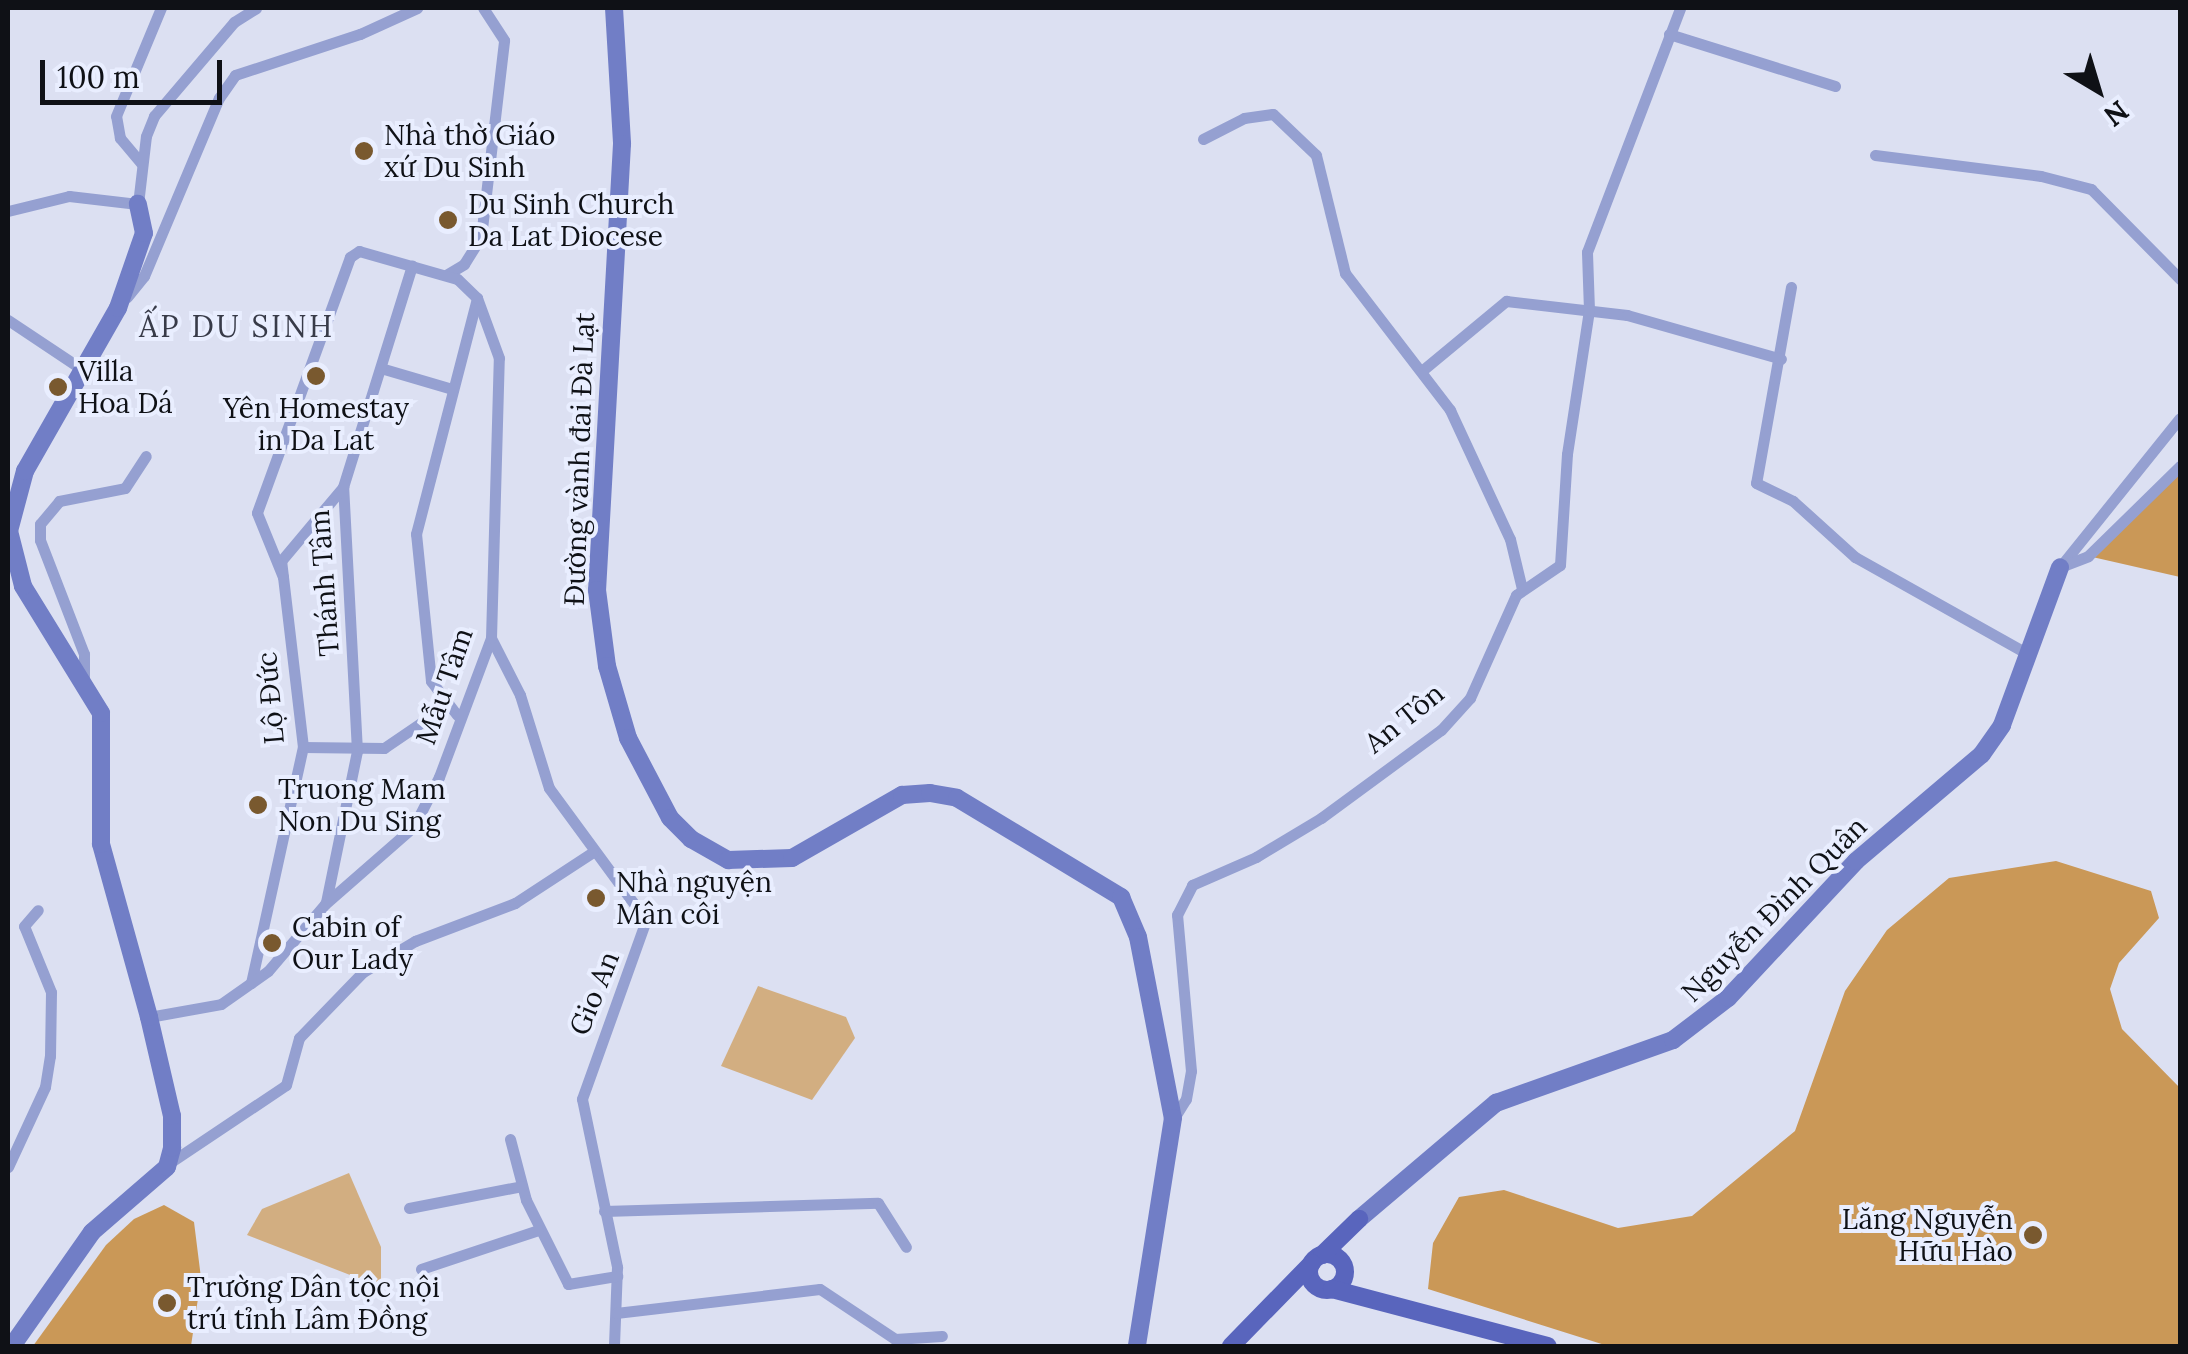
<!DOCTYPE html>
<meta charset="utf-8">
<style>
body{margin:0}
#map{position:relative;width:2188px;height:1354px;overflow:hidden;background:#dce0f2;font-family:Lora,serif}
div>[style]{position:absolute}
.green>*{inset:0;background:#d2ae81}
.forest>*{inset:0;background:#ca9857}
.street>*{height:11px;margin:-5.5px;padding:0 5.5px;transform-origin:5.5px;border-radius:5.5px;background:#95a0d1}
.secondary>*{height:18px;margin:-9px;padding:0 9px;transform-origin:9px;border-radius:9px;background:#717ec6}
.primary>*{height:18px;margin:-9px;padding:0 9px;transform-origin:9px;border-radius:9px;background:#5965bd}
.primary>.ring{margin:-9px;padding:0;box-sizing:content-box;background:none;border:18px solid #5965bd;border-radius:50%}
.dots>*{width:28px;height:28px;translate:-50% -50%;box-sizing:border-box;border:5px solid #e9eeff;border-radius:50%}
span{translate:-50% -50%;white-space:nowrap;text-align:center;line-height:1.15;-webkit-text-stroke:8px #e9eeff;paint-order:stroke}
.poi-label{font-size:28px;color:#0f1116}
.left{translate:0 -50%;text-align:left}
.right{translate:-100% -50%;text-align:right}
.street-label{font-size:28px;color:#0f1116}
.neighbourhood-label{font-size:30px;color:#383b49;letter-spacing:2.5px}
.frame{position:absolute;inset:0;border:10px solid #0f1116;pointer-events:none}
.north{position:absolute;left:2048px;top:40px;width:100px;height:100px;-webkit-text-stroke:8px #e9eeff;paint-order:stroke;rotate:142deg;font-size:28px;font-weight:700;line-height:40px;text-align:center;color:#0f1116}
.north::after{content:'';display:block;margin:auto;width:35px;height:45px;background:#0f1116;clip-path:polygon(50% 0,100% 100%,50% 72%,0 100%)}
.scale{position:absolute;left:40px;top:60px;width:182px;height:45px;box-sizing:border-box;border:5px solid #0f1116;border-top:0;padding-left:12px;font-size:30px;line-height:35px;white-space:nowrap;color:#0f1116;-webkit-text-stroke:8px #e9eeff;paint-order:stroke}
</style>
<div id="map">
<div class="green">
<div style="clip-path:polygon(758px 986px,846px 1017px,855px 1038px,812px 1100px,721px 1066px)"></div>
<div style="clip-path:polygon(349px 1173px,381px 1247px,381px 1287px,247px 1235px,262px 1209px)"></div>
</div>
<div class="forest">
<div style="clip-path:polygon(2180px 470px,2180px 577px,2088px 556px)"></div>
<div style="clip-path:polygon(2056px 861px,2151px 891px,2159px 918px,2119px 963px,2110px 989px,2122px 1029px,2180px 1088px,2180px 1346px,1608px 1346px,1428px 1289px,1433px 1243px,1459px 1197px,1504px 1190px,1618px 1228px,1692px 1216px,1795px 1131px,1845px 991px,1887px 930px,1949px 878px)"></div>
<div style="clip-path:polygon(164px 1205px,194px 1222px,201px 1278px,191px 1346px,33px 1346px,106px 1245px,134px 1219px)"></div>
</div>
<div class="street">
<div style="left:1669px;top:34px;width:174px;rotate:17.4deg"></div>
<div style="left:1203px;top:139px;width:46px;rotate:-27.1deg"></div>
<div style="left:1244px;top:118px;width:29px;rotate:-8deg"></div>
<div style="left:1273px;top:114px;width:59px;rotate:43.6deg"></div>
<div style="left:1316px;top:155px;width:122px;rotate:76.2deg"></div>
<div style="left:1345px;top:273px;width:173px;rotate:52.5deg"></div>
<div style="left:1450px;top:410px;width:142px;rotate:65.1deg"></div>
<div style="left:1510px;top:539px;width:51px;rotate:76.5deg"></div>
<div style="left:1875px;top:155px;width:167px;rotate:7.2deg"></div>
<div style="left:2041px;top:176px;width:52px;rotate:14.6deg"></div>
<div style="left:2091px;top:189px;width:127px;rotate:45.3deg"></div>
<div style="left:141px;top:163px;width:33px;rotate:-130deg"></div>
<div style="left:120px;top:138px;width:22px;rotate:-100deg"></div>
<div style="left:116px;top:116px;width:117px;rotate:-67.4deg"></div>
<div style="left:8px;top:211px;width:63px;rotate:-13.8deg"></div>
<div style="left:69px;top:196px;width:69px;rotate:6.6deg"></div>
<div style="left:138px;top:204px;width:68px;rotate:-83.3deg"></div>
<div style="left:146px;top:136px;width:22px;rotate:-68deg"></div>
<div style="left:154px;top:116px;width:123px;rotate:-49.6deg"></div>
<div style="left:234px;top:22px;width:26px;rotate:-32deg"></div>
<div style="left:446px;top:275px;width:21px;rotate:-31deg"></div>
<div style="left:464px;top:264px;width:32px;rotate:-58deg"></div>
<div style="left:481px;top:237px;width:198px;rotate:-83.3deg"></div>
<div style="left:504px;top:40px;width:38px;rotate:-123deg"></div>
<div style="left:1791px;top:287px;width:199px;rotate:100.1deg"></div>
<div style="left:1756px;top:483px;width:41px;rotate:25.9deg"></div>
<div style="left:1793px;top:501px;width:84px;rotate:42.1deg"></div>
<div style="left:1855px;top:557px;width:196px;rotate:29.3deg"></div>
<div style="left:127px;top:297px;width:27px;rotate:-51deg"></div>
<div style="left:144px;top:276px;width:193px;rotate:-67.2deg"></div>
<div style="left:219px;top:98px;width:28px;rotate:-55deg"></div>
<div style="left:235px;top:75px;width:132px;rotate:-18.2deg"></div>
<div style="left:360px;top:34px;width:63px;rotate:-24.5deg"></div>
<div style="left:8px;top:320px;width:94px;rotate:33.7deg"></div>
<div style="left:384px;top:369px;width:71px;rotate:16.4deg"></div>
<div style="left:1424px;top:369px;width:107px;rotate:-39.7deg"></div>
<div style="left:1506px;top:301px;width:122px;rotate:6.6deg"></div>
<div style="left:1627px;top:315px;width:160px;rotate:15.9deg"></div>
<div style="left:2060px;top:567px;width:191px;rotate:-51.2deg"></div>
<div style="left:2060px;top:567px;width:30px;rotate:-21deg"></div>
<div style="left:2088px;top:556px;width:129px;rotate:-44.4deg"></div>
<div style="left:491px;top:638px;width:64px;rotate:63deg"></div>
<div style="left:520px;top:695px;width:97px;rotate:72.7deg"></div>
<div style="left:549px;top:788px;width:164px;rotate:53.7deg"></div>
<div style="left:646px;top:920px;width:190px;rotate:109.7deg"></div>
<div style="left:582px;top:1099px;width:172px;rotate:78.2deg"></div>
<div style="left:617px;top:1267px;width:79px;rotate:92.2deg"></div>
<div style="left:84px;top:680px;width:26px;rotate:-90deg"></div>
<div style="left:84px;top:654px;width:122px;rotate:-111.1deg"></div>
<div style="left:40px;top:540px;width:16px;rotate:-90deg"></div>
<div style="left:40px;top:524px;width:30px;rotate:-50deg"></div>
<div style="left:59px;top:501px;width:67px;rotate:-11.1deg"></div>
<div style="left:125px;top:488px;width:38px;rotate:-57deg"></div>
<div style="left:457px;top:715px;width:43px;rotate:-127.4deg"></div>
<div style="left:431px;top:681px;width:148px;rotate:-95.8deg"></div>
<div style="left:416px;top:534px;width:244px;rotate:-75.5deg"></div>
<div style="left:303px;top:747px;width:81px;rotate:0.7deg"></div>
<div style="left:384px;top:748px;width:76px;rotate:-34.3deg"></div>
<div style="left:326px;top:902px;width:154px;rotate:-78.4deg"></div>
<div style="left:357px;top:751px;width:264px;rotate:-93deg"></div>
<div style="left:343px;top:487px;width:232px;rotate:-72.7deg"></div>
<div style="left:251px;top:983px;width:242px;rotate:-77.6deg"></div>
<div style="left:303px;top:747px;width:187px;rotate:-96.7deg"></div>
<div style="left:281px;top:561px;width:97px;rotate:-50deg"></div>
<div style="left:149px;top:1017px;width:73px;rotate:-10.2deg"></div>
<div style="left:221px;top:1004px;width:57px;rotate:-35.1deg"></div>
<div style="left:268px;top:971px;width:88px;rotate:-49.6deg"></div>
<div style="left:325px;top:904px;width:118px;rotate:-41.2deg"></div>
<div style="left:414px;top:826px;width:55px;rotate:-63deg"></div>
<div style="left:439px;top:777px;width:148px;rotate:-69.5deg"></div>
<div style="left:491px;top:638px;width:280px;rotate:-88.4deg"></div>
<div style="left:499px;top:358px;width:64px;rotate:-110.1deg"></div>
<div style="left:477px;top:298px;width:28px;rotate:-136deg"></div>
<div style="left:457px;top:279px;width:102px;rotate:-164.1deg"></div>
<div style="left:359px;top:251px;width:11px;rotate:146deg"></div>
<div style="left:350px;top:257px;width:272px;rotate:110deg"></div>
<div style="left:257px;top:513px;width:69px;rotate:67.9deg"></div>
<div style="left:1174px;top:1118px;width:22px;rotate:-58deg"></div>
<div style="left:1186px;top:1099px;width:28px;rotate:-80deg"></div>
<div style="left:1191px;top:1071px;width:157px;rotate:-95.1deg"></div>
<div style="left:1177px;top:915px;width:34px;rotate:-63deg"></div>
<div style="left:1192px;top:885px;width:70px;rotate:-23.6deg"></div>
<div style="left:1256px;top:857px;width:76px;rotate:-31deg"></div>
<div style="left:1321px;top:818px;width:149px;rotate:-36.3deg"></div>
<div style="left:1441px;top:730px;width:43px;rotate:-47.8deg"></div>
<div style="left:1470px;top:698px;width:113px;rotate:-65.9deg"></div>
<div style="left:1516px;top:595px;width:53px;rotate:-34.3deg"></div>
<div style="left:1560px;top:565px;width:111px;rotate:-86.4deg"></div>
<div style="left:1567px;top:454px;width:146px;rotate:-81.3deg"></div>
<div style="left:1589px;top:310px;width:58px;rotate:-92deg"></div>
<div style="left:1587px;top:252px;width:261px;rotate:-69.1deg"></div>
<div style="left:510px;top:1139px;width:63px;rotate:75.3deg"></div>
<div style="left:526px;top:1200px;width:94px;rotate:63.4deg"></div>
<div style="left:568px;top:1284px;width:50px;rotate:-9.3deg"></div>
<div style="left:171px;top:1162px;width:138px;rotate:-33.8deg"></div>
<div style="left:286px;top:1085px;width:49px;rotate:-74.5deg"></div>
<div style="left:299px;top:1038px;width:92px;rotate:-45.9deg"></div>
<div style="left:363px;top:972px;width:61px;rotate:-30.8deg"></div>
<div style="left:415px;top:941px;width:107px;rotate:-20.8deg"></div>
<div style="left:515px;top:903px;width:93px;rotate:-33.2deg"></div>
<div style="left:8px;top:1167px;width:88px;rotate:-65.2deg"></div>
<div style="left:45px;top:1087px;width:31px;rotate:-81deg"></div>
<div style="left:50px;top:1056px;width:64px;rotate:-89.1deg"></div>
<div style="left:51px;top:992px;width:71px;rotate:-112.2deg"></div>
<div style="left:24px;top:926px;width:21px;rotate:-49deg"></div>
<div style="left:409px;top:1208px;width:115px;rotate:-11deg"></div>
<div style="left:604px;top:1211px;width:274px;rotate:-1.7deg"></div>
<div style="left:878px;top:1203px;width:52px;rotate:57.5deg"></div>
<div style="left:421px;top:1269px;width:123px;rotate:-18.4deg"></div>
<div style="left:616px;top:1313px;width:205px;rotate:-6.7deg"></div>
<div style="left:820px;top:1289px;width:90px;rotate:33.7deg"></div>
<div style="left:895px;top:1339px;width:47px;rotate:-3.7deg"></div>
</div>
<div class="secondary">
<div style="left:614px;top:8px;width:136px;rotate:86.6deg"></div>
<div style="left:622px;top:144px;width:447px;rotate:93.2deg"></div>
<div style="left:597px;top:590px;width:77px;rotate:82.5deg"></div>
<div style="left:607px;top:666px;width:75px;rotate:73.7deg"></div>
<div style="left:628px;top:738px;width:90px;rotate:62.3deg"></div>
<div style="left:670px;top:818px;width:30px;rotate:45deg"></div>
<div style="left:691px;top:839px;width:43px;rotate:29.6deg"></div>
<div style="left:728px;top:860px;width:64px;rotate:-1.8deg"></div>
<div style="left:792px;top:858px;width:127px;rotate:-29.8deg"></div>
<div style="left:902px;top:795px;width:28px;rotate:-4deg"></div>
<div style="left:930px;top:793px;width:27px;rotate:10deg"></div>
<div style="left:957px;top:798px;width:192px;rotate:31.1deg"></div>
<div style="left:1121px;top:897px;width:43px;rotate:67deg"></div>
<div style="left:1138px;top:937px;width:184px;rotate:79.1deg"></div>
<div style="left:1173px;top:1118px;width:231px;rotate:99deg"></div>
<div style="left:1359px;top:1219px;width:180px;rotate:-40.3deg"></div>
<div style="left:1496px;top:1103px;width:188px;rotate:-19.6deg"></div>
<div style="left:1673px;top:1040px;width:69px;rotate:-37.4deg"></div>
<div style="left:1728px;top:998px;width:187px;rotate:-46.9deg"></div>
<div style="left:1856px;top:861px;width:165px;rotate:-40.3deg"></div>
<div style="left:1982px;top:754px;width:35px;rotate:-55deg"></div>
<div style="left:2002px;top:725px;width:168px;rotate:-69.8deg"></div>
<div style="left:12px;top:1346px;width:139px;rotate:-54.9deg"></div>
<div style="left:92px;top:1232px;width:99px;rotate:-40.9deg"></div>
<div style="left:167px;top:1167px;width:20px;rotate:-75deg"></div>
<div style="left:172px;top:1148px;width:32px;rotate:-90deg"></div>
<div style="left:172px;top:1116px;width:102px;rotate:-103.1deg"></div>
<div style="left:149px;top:1017px;width:180px;rotate:-105.5deg"></div>
<div style="left:101px;top:844px;width:131px;rotate:-90deg"></div>
<div style="left:101px;top:713px;width:149px;rotate:-121.6deg"></div>
<div style="left:23px;top:586px;width:57px;rotate:-104.3deg"></div>
<div style="left:9px;top:531px;width:62px;rotate:-75.1deg"></div>
<div style="left:25px;top:471px;width:188px;rotate:-60.3deg"></div>
<div style="left:118px;top:308px;width:79px;rotate:-70.9deg"></div>
<div style="left:144px;top:233px;width:30px;rotate:-102deg"></div>
</div>
<div class="primary">
<div class="ring" style="left:1309px;top:1254px;width:18px;height:18px"></div>
<div style="left:1322px;top:1255px;width:52px;rotate:-44.2deg"></div>
<div style="left:1332px;top:1289px;width:223px;rotate:14.8deg"></div>
<div style="left:1231px;top:1346px;width:116px;rotate:-45.7deg"></div>
</div>
<div class="dots">
<div style="left:364px;top:151px;background:#79592f"></div>
<div style="left:448px;top:220px;background:#79592f"></div>
<div style="left:316px;top:376px;background:#79592f"></div>
<div style="left:58px;top:387px;background:#79592f"></div>
<div style="left:258px;top:805px;background:#79592f"></div>
<div style="left:596px;top:898px;background:#79592f"></div>
<div style="left:272px;top:943px;background:#79592f"></div>
<div style="left:2033px;top:1235px;background:#79592f"></div>
<div style="left:167px;top:1303px;background:#79592f"></div>
</div>
<div class="poi-label">
<span class="left" style="left:384px;top:151px">Nhà thờ Giáo<br>xứ Du Sinh</span>
<span class="left" style="left:468px;top:220px">Du Sinh Church<br>Da Lat Diocese</span>
<span class="left" style="left:78px;top:387px">Villa<br>Hoa Dá</span>
<span style="left:316px;top:424px">Yên Homestay<br>in Da Lat</span>
<span class="left" style="left:278px;top:805px">Truong Mam<br>Non Du Sing</span>
<span class="left" style="left:616px;top:898px">Nhà nguyện<br>Mân côi</span>
<span class="left" style="left:292px;top:943px">Cabin of<br>Our Lady</span>
<span class="right" style="left:2013px;top:1235px">Lăng Nguyễn<br>Hữu Hào</span>
<span class="left" style="left:187px;top:1303px">Trường Dân tộc nội<br>trú tỉnh Lâm Đồng</span>
</div>
<div class="street-label">
<span style="left:579px;top:459px;rotate:-88deg">Đường vành đai Đà Lạt</span>
<span style="left:324px;top:583px;rotate:-94deg">Thánh Tâm</span>
<span style="left:444px;top:686px;rotate:-71deg">Mẫu Tâm</span>
<span style="left:270px;top:698px;rotate:-95deg">Lộ Đức</span>
<span style="left:1404px;top:718px;rotate:-39deg">An Tôn</span>
<span style="left:1774px;top:909px;rotate:-45deg">Nguyễn Đình Quân</span>
<span style="left:594px;top:993px;rotate:-68deg">Gio An</span>
</div>
<div class="neighbourhood-label">
<span style="left:237px;top:326px">ẤP DU SINH</span>
</div>
<div class="frame"></div>
<div class="north">N</div>
<div class="scale">100 m</div>
</div>
